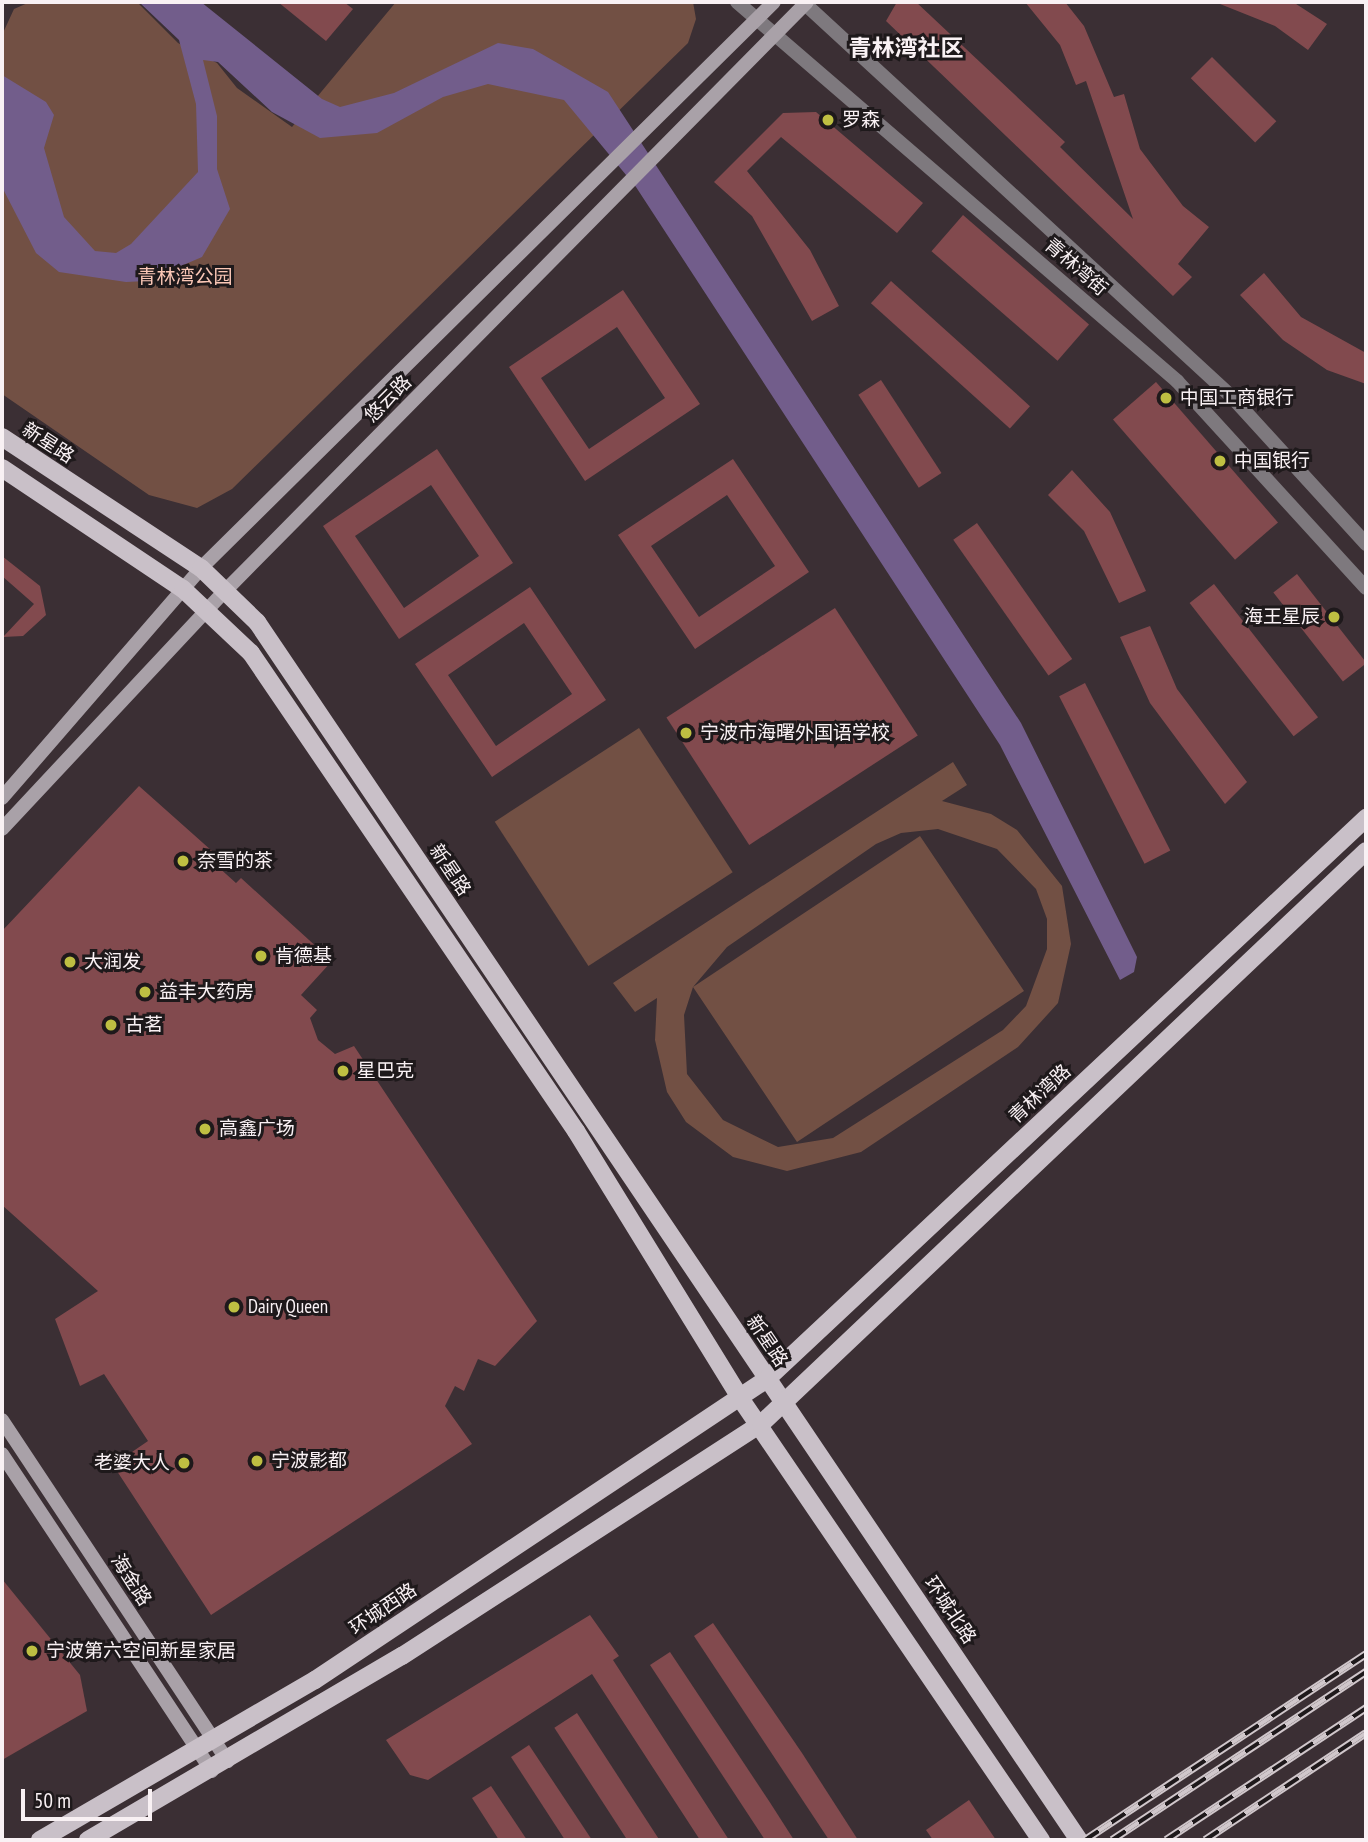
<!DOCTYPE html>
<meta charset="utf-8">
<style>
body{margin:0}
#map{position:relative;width:1368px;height:1842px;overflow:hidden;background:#3b2f34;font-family:"PT Sans Narrow","Noto Sans SC",sans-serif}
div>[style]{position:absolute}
.green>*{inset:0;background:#725044;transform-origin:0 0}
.water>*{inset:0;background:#725d8b}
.building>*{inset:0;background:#824a4e;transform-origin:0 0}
.street>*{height:14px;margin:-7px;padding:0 7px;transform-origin:7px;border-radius:7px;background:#7e797e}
.secondary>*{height:14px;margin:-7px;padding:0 7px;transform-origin:7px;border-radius:7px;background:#a9a1a8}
.primary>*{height:18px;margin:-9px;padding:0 9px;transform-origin:9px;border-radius:9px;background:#c9c0c8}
.rail>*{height:8px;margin-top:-4px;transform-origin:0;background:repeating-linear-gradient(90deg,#1e191b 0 16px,#d0c7cb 0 32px);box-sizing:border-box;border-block:2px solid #d0c7cb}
.dots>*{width:19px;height:19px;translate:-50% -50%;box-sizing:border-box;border:4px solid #1e191b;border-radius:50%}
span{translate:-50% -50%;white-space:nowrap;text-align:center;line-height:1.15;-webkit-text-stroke:6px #1e191b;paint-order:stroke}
.poi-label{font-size:19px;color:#f9f1f4}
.left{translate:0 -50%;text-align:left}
.right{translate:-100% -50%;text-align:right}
.street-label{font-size:19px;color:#f9f1f4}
.park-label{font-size:19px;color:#fbc7b6}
.quarter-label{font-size:23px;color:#f9f1f4;font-weight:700}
.frame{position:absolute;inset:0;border:4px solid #f9f1f4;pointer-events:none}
.scale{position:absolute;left:21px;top:1789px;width:131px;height:32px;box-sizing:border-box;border:4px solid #f9f1f4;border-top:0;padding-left:9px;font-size:21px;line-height:24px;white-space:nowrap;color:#f9f1f4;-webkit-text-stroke:5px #1e191b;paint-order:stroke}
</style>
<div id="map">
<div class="green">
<div style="clip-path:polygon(30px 2px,137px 2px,178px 43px,217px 63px,237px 88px,292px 127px,396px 2px,693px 2px,696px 19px,688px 43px,232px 489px,197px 508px,149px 495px,2px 394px,2px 35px,14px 9px)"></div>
<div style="left:639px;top:728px;width:172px;height:172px;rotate:57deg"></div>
<div style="clip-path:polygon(evenodd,953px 762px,967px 785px,942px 801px,991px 814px,1017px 830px,1062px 886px,1071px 944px,1058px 1003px,1018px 1047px,861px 1152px,787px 1171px,733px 1157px,686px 1122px,667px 1092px,655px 1040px,657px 998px,635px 1012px,613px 983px,953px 762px,938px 829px,997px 849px,1036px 889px,1047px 919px,1047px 949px,1026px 1006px,1003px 1030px,833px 1138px,778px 1147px,723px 1120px,687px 1074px,684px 1015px,693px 987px,797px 1142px,1024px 991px,920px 836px,693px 987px,727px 947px,876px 844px,901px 833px,938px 829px)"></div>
</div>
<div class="water">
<div style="clip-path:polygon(139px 2px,201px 2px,322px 99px,340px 107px,394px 93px,498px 43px,533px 49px,608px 92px,1021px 723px,1137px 957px,1134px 972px,1120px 980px,1000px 745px,636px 187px,564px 100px,488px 84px,443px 97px,377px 133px,320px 138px,272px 112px,218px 62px,203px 60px,217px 116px,217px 169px,230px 209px,202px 257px,146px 281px,126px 282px,59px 272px,36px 253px,2px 187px,2px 75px,46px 102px,54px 115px,44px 148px,64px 217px,95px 251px,116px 253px,131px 244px,198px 172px,196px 104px,179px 40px)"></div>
</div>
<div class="building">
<div style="clip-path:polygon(278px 2px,344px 2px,353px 9px,326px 41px)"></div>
<div style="clip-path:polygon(897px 2px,916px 2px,1065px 142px,1060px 147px,1133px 219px,1086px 81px,1076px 85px,1060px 45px,1025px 2px,1065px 2px,1084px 26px,1114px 97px,1124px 94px,1140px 149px,1183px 206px,1209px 227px,1178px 264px,1192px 277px,1173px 296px,886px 21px)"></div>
<div style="clip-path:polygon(1215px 2px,1293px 2px,1327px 24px,1308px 50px,1275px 26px)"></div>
<div style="left:1212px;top:57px;width:91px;height:30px;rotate:45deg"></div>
<div style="clip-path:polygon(816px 112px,923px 203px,897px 233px,781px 137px,747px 171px,810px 250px,839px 306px,812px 321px,752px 216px,714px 182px,783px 113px)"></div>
<div style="left:963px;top:215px;width:167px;height:48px;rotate:41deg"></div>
<div style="clip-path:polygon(1264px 273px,1301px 317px,1366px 353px,1366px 384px,1327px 370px,1283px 340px,1240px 295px)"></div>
<div style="left:891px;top:281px;width:187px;height:30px;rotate:42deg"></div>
<div style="clip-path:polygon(evenodd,623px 290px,700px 404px,585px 481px,509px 367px,623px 290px,617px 327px,665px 398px,589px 449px,541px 378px,617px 327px)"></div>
<div style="left:881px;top:380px;width:111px;height:27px;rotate:57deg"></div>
<div style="left:1156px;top:382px;width:186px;height:57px;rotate:49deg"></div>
<div style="clip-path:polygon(evenodd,437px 449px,513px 563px,399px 639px,323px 526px,437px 449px,431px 485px,479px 556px,404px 608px,355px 536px,431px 485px)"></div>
<div style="clip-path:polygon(evenodd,733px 459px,809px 572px,695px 649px,618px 535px,733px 459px,727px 495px,775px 566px,699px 617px,651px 546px,727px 495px)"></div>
<div style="clip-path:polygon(1072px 470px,1110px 512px,1146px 591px,1119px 603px,1084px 531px,1048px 495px)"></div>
<div style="left:977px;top:523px;width:166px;height:29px;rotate:55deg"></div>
<div style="clip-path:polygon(2px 556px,40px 586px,46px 615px,23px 636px,3px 637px,34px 604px,2px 576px)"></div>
<div style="left:1297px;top:574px;width:113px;height:30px;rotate:52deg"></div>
<div style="left:1214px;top:584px;width:169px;height:31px;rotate:52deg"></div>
<div style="clip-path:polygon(evenodd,530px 587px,606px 700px,492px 777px,415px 664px,530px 587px,524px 623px,572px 694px,496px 746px,448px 675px,524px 623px)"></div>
<div style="left:835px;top:608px;width:152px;height:201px;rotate:57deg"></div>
<div style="clip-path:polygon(1150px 626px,1177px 689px,1247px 782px,1225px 804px,1150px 703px,1120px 637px)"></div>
<div style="left:1085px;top:683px;width:188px;height:29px;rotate:63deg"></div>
<div style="clip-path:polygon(139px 786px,221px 859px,216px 865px,236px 883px,241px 878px,332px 961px,301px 995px,317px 1010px,310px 1018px,318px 1040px,335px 1054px,354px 1046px,537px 1321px,495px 1366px,478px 1359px,464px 1391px,455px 1386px,445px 1406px,472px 1444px,211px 1615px,113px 1465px,148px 1441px,104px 1374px,80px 1386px,55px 1319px,98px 1291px,2px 1205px,2px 931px)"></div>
<div style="clip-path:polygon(2px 1579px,80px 1675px,87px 1711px,2px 1760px)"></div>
<div style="clip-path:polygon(590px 1615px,619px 1656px,613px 1660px,729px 1840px,700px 1840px,592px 1674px,428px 1780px,410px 1775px,386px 1740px)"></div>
<div style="clip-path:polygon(713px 1623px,802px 1753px,858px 1840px,829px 1840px,694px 1636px)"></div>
<div style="clip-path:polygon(670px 1652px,769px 1801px,794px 1840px,765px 1840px,650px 1665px)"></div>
<div style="left:577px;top:1713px;width:152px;height:27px;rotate:57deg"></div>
<div style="clip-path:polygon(529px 1745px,592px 1840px,565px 1840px,511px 1757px)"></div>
<div style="clip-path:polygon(491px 1786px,527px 1840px,499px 1840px,472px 1798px)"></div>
<div style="clip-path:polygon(969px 1800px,996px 1840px,933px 1840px,926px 1830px)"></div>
</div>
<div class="street">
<div style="left:737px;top:2px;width:581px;rotate:40.74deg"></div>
<div style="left:1177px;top:381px;width:280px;rotate:47.6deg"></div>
<div style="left:803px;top:2px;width:583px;rotate:42.64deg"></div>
<div style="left:1232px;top:397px;width:199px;rotate:47.6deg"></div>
</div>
<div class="secondary">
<div style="left:2px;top:798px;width:304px;rotate:-49.1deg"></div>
<div style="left:201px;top:568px;width:805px;rotate:-44.65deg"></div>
<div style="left:2px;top:829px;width:325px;rotate:-46.9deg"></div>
<div style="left:224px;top:592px;width:829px;rotate:-45.34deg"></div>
<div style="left:2px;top:1420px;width:409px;rotate:56.5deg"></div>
<div style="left:2px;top:1454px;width:380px;rotate:56.5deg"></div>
</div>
<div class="primary">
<div style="left:2px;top:437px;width:238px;rotate:33.4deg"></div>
<div style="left:201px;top:568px;width:78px;rotate:44deg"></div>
<div style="left:257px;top:622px;width:1469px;rotate:55.99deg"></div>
<div style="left:2px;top:468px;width:218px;rotate:33.8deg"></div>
<div style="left:183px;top:589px;width:93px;rotate:43.3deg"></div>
<div style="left:251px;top:653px;width:578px;rotate:55.79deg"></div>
<div style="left:576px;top:1131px;width:313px;rotate:58.4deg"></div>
<div style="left:740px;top:1398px;width:535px;rotate:55.75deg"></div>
<div style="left:40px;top:1840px;width:318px;rotate:-30.2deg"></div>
<div style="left:315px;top:1680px;width:543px;rotate:-33.66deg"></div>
<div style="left:767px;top:1379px;width:821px;rotate:-43.12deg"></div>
<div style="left:88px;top:1840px;width:364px;rotate:-30.4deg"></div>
<div style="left:402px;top:1656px;width:427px;rotate:-32.9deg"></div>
<div style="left:761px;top:1424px;width:833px;rotate:-43.44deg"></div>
</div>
<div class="rail">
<div style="left:1085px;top:1840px;width:337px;rotate:-33.5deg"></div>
<div style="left:1112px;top:1840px;width:305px;rotate:-33.5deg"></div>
<div style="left:1166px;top:1840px;width:240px;rotate:-33.4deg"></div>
<div style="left:1205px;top:1840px;width:193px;rotate:-33.6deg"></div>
</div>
<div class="dots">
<div style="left:828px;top:120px;background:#bebf42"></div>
<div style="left:1166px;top:398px;background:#bebf42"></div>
<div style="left:1220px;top:461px;background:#bebf42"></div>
<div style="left:1334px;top:617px;background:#bebf42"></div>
<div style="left:686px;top:733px;background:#bebf42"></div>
<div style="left:183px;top:861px;background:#bebf42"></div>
<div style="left:261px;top:956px;background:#bebf42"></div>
<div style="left:70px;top:962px;background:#bebf42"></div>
<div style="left:145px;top:992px;background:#bebf42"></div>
<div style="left:111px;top:1025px;background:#bebf42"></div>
<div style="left:343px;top:1071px;background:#bebf42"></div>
<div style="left:205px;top:1129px;background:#bebf42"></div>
<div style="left:234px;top:1307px;background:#bebf42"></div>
<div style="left:257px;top:1461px;background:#bebf42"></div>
<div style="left:184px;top:1463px;background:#bebf42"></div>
<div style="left:32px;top:1651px;background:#bebf42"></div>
</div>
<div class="poi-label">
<span class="left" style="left:842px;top:120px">罗森</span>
<span class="left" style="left:1180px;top:398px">中国工商银行</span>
<span class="left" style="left:1234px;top:461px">中国银行</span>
<span class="right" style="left:1320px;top:617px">海王星辰</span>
<span class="left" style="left:700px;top:733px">宁波市海曙外国语学校</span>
<span class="left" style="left:197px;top:861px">奈雪的茶</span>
<span class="left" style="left:275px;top:956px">肯德基</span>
<span class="left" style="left:84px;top:962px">大润发</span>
<span class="left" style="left:159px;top:992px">益丰大药房</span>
<span class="left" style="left:125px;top:1025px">古茗</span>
<span class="left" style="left:357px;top:1071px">星巴克</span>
<span class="left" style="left:219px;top:1129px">高鑫广场</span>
<span class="left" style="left:248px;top:1307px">Dairy Queen</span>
<span class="left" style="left:271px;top:1461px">宁波影都</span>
<span class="right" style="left:170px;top:1463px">老婆大人</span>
<span class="left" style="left:46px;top:1651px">宁波第六空间新星家居</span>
</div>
<div class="street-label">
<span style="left:1076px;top:267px;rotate:41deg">青林湾街</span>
<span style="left:388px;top:399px;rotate:-45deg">悠云路</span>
<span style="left:48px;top:443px;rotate:33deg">新星路</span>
<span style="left:450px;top:870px;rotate:56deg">新星路</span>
<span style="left:1040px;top:1094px;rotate:-43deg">青林湾路</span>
<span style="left:767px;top:1341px;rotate:56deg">新星路</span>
<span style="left:131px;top:1580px;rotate:57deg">海金路</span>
<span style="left:383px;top:1609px;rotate:-34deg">环城西路</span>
<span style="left:950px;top:1610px;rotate:56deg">环城北路</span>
</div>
<div class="park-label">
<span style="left:185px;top:277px">青林湾公园</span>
</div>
<div class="quarter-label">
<span style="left:906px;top:48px">青林湾社区</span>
</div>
<div class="frame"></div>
<div class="scale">50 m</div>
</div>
